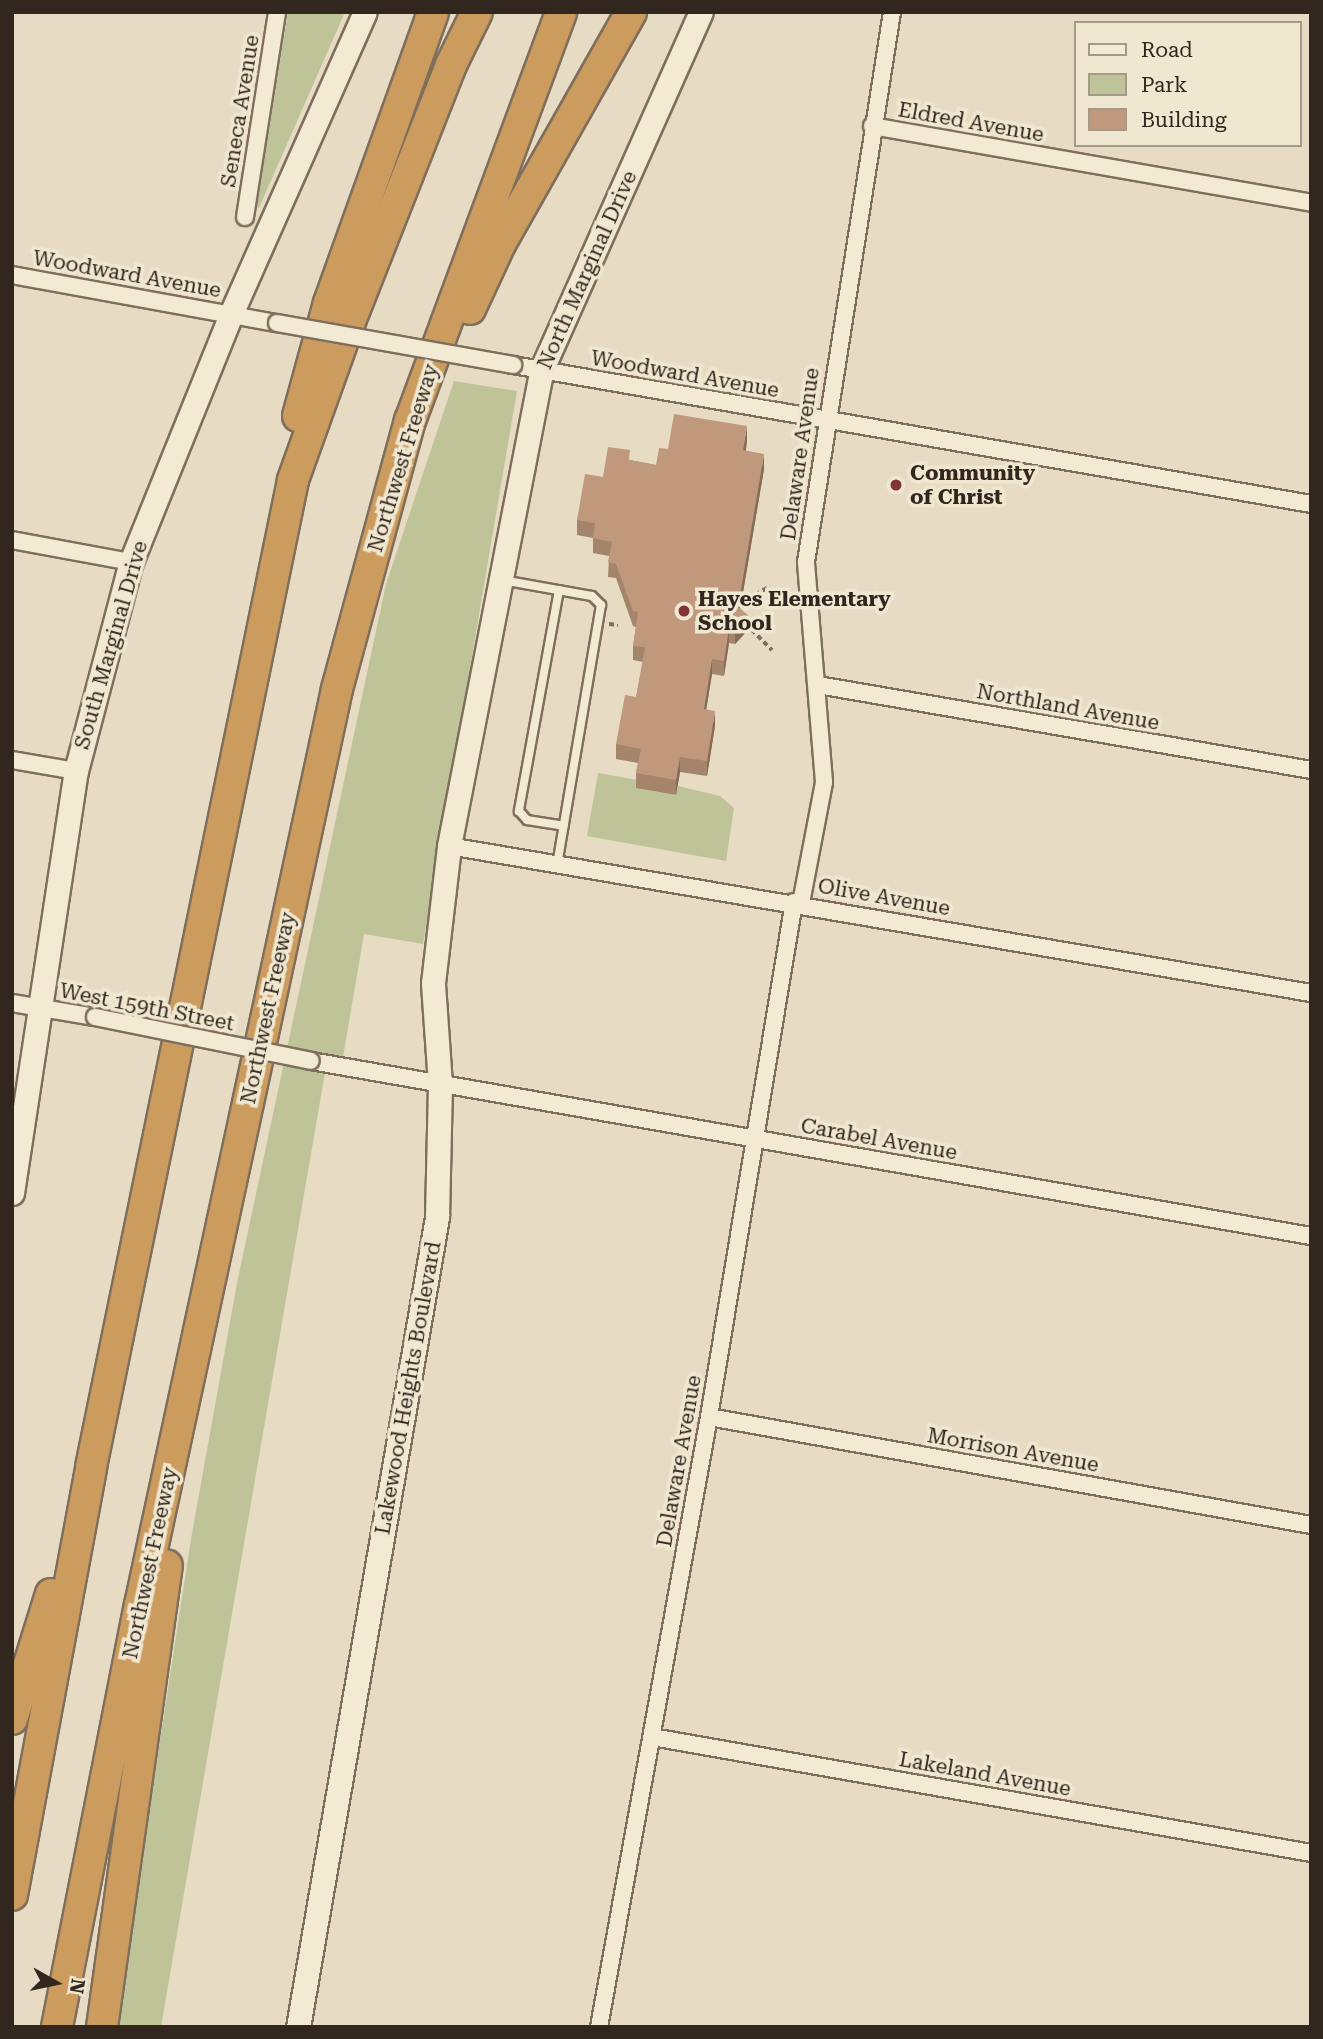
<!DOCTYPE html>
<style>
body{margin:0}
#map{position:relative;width:1323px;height:2039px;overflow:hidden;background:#e7dcc3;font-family:"Roboto Serif",serif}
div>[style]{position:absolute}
.green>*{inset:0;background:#bec398}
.path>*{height:3.5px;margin-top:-1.75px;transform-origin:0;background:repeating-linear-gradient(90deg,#7f6e5c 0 5px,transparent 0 8.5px)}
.roads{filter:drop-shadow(2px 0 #7f6e5c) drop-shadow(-2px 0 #7f6e5c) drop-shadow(0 2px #7f6e5c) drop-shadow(0 -2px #7f6e5c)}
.service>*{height:8px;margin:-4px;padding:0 4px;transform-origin:4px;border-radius:4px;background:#f3ead4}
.minor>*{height:16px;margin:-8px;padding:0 8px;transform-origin:8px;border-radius:8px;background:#f3ead4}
.secondary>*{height:23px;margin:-11.5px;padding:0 11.5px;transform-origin:11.5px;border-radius:11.5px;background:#f3ead4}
.motorway>*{height:30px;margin:-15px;padding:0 15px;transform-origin:15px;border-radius:15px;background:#cc9c5e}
.bridges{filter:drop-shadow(2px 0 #7f6e5c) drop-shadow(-2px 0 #7f6e5c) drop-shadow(0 2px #7f6e5c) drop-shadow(0 -2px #7f6e5c)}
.minor-bridge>*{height:16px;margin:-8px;padding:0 8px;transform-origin:8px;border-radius:8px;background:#f3ead4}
.wall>*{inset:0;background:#a5846c}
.shaded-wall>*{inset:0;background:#866b58}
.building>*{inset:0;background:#c0997d}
.dots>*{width:19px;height:19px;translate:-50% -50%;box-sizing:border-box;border:4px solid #f0e7d1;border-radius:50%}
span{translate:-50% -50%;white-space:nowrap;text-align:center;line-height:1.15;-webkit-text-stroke:7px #f0e7d1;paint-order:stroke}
.street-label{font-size:21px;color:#31271e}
.poi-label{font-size:21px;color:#31271e;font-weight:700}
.left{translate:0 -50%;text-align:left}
.frame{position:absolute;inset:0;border:14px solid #31271e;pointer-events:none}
.legend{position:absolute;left:1074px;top:21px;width:228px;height:126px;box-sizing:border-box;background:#f0e7d1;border:2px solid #a49a89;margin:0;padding:9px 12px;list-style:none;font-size:21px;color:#31271e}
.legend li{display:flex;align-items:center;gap:14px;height:35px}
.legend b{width:35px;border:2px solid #a49a89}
.north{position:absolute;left:21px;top:1948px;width:70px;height:70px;-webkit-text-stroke:5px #f0e7d1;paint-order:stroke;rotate:99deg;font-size:19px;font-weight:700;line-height:28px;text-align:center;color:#31271e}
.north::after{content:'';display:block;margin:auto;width:24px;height:32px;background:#31271e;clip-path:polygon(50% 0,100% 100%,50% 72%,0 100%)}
</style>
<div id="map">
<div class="green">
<div style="clip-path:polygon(288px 12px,345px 12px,259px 208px,257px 207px)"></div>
<div style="clip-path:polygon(454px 381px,517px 391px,423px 944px,364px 934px,343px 1057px,328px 1055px,161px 2027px,116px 2027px,191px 1539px,237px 1283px,386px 584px)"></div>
<div style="clip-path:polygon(598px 773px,638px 780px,637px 788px,676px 795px,678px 786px,720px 796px,734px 808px,726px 861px,587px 836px)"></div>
</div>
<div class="path">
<div style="left:741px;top:604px;width:34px;rotate:-32deg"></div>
<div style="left:609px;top:624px;width:9px;rotate:6deg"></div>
<div style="left:746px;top:624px;width:37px;rotate:45deg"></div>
</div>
<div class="roads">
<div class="service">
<div style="left:502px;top:580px;width:91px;rotate:10.1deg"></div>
<div style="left:592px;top:596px;width:13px;rotate:45deg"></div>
<div style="left:601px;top:605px;width:263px;rotate:99.6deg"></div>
<div style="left:559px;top:590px;width:225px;rotate:100.3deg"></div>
<div style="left:519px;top:811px;width:12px;rotate:48deg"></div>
<div style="left:527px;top:820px;width:37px;rotate:9deg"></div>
</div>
<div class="minor">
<div style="left:872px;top:126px;width:446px;rotate:9.9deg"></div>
<div style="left:245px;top:217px;width:207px;rotate:-81.1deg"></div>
<div style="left:12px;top:275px;width:269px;rotate:10.3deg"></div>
<div style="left:513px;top:365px;width:810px;rotate:9.88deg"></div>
<div style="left:12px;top:540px;width:121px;rotate:10.5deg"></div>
<div style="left:818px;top:685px;width:500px;rotate:9.78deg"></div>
<div style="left:12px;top:760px;width:65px;rotate:9.8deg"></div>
<div style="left:449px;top:846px;width:874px;rotate:9.68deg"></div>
<div style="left:801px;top:903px;width:123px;rotate:-79.2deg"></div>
<div style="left:824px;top:782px;width:221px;rotate:-94.7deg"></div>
<div style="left:806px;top:562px;width:557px;rotate:-81.11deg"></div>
<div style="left:12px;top:1003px;width:84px;rotate:9.6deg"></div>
<div style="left:311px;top:1061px;width:1015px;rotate:9.93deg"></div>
<div style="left:709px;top:1417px;width:612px;rotate:10.17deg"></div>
<div style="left:652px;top:1737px;width:669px;rotate:9.98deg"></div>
<div style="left:599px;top:2027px;width:620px;rotate:-79.78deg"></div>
<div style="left:709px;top:1417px;width:522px;rotate:-80.63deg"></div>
</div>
<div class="secondary">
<div style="left:12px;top:1193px;width:427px;rotate:-81.4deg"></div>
<div style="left:76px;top:771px;width:216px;rotate:-75.3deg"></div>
<div style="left:131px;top:562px;width:267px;rotate:-68deg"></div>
<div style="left:231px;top:314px;width:330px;rotate:-66.1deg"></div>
<div style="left:298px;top:2027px;width:822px;rotate:-80.26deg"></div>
<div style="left:437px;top:1217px;width:133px;rotate:-88.7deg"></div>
<div style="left:440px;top:1084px;width:101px;rotate:-94deg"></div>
<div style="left:433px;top:983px;width:138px;rotate:-83.3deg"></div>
<div style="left:449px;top:846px;width:484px;rotate:-79deg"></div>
<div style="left:541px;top:371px;width:393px;rotate:-66deg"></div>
</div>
<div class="motorway">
<div style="left:470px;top:309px;width:72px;rotate:-65.2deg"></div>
<div style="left:500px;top:244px;width:266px;rotate:-60.5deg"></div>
<div style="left:298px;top:416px;width:117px;rotate:-74.7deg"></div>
<div style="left:329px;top:303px;width:309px;rotate:-70.3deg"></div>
<div style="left:12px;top:1719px;width:131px;rotate:-72.7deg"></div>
<div style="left:12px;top:1895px;width:435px;rotate:-79.5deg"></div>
<div style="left:91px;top:1467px;width:1007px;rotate:-78.43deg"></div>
<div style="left:293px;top:480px;width:166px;rotate:-70.3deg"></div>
<div style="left:349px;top:324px;width:278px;rotate:-68.5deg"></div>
<div style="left:451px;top:65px;width:59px;rotate:-63.9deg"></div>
<div style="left:57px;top:2027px;width:430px;rotate:-78.9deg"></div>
<div style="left:140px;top:1605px;width:937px;rotate:-77.86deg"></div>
<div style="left:337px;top:689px;width:278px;rotate:-74.8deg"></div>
<div style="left:410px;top:421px;width:436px;rotate:-69.7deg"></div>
<div style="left:102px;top:2027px;width:466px;rotate:-82deg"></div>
</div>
</div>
<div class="bridges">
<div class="minor-bridge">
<div style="left:277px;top:323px;width:240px;rotate:10.1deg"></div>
<div style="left:95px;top:1017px;width:220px;rotate:11.5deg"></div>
</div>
</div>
<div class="wall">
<div style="clip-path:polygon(747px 441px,746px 451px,764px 469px,740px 609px,748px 630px,735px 644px,729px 643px,724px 676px,712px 674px,706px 709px,715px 726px,707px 776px,680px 772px,676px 795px,636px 788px,636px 773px,638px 763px,616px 759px,616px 744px,636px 697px,643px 662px,633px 660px,633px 646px,636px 627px,633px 626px,616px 578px,608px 577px,609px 556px,593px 553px,593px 538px,577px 535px,577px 520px,603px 477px,630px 460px,656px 465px,668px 449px)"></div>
</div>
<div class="shaded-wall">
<div style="clip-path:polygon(747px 426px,747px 441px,743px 465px,743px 450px)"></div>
<div style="clip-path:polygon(764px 454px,764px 469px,738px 622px,738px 607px)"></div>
<div style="clip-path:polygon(748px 615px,748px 630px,735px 644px,735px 629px)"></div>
<div style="clip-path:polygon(729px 628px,729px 643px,724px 676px,724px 661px)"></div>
<div style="clip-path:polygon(712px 659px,712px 674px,704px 724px,704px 709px)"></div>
<div style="clip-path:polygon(715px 711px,715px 726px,707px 776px,707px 761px)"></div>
<div style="clip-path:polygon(680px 757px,680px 772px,676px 795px,676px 780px)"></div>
</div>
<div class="building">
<div style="clip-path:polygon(674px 414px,747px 426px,743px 450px,764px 454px,738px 607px,748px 615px,735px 629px,729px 628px,724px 661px,712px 659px,704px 709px,715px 711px,707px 761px,680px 757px,676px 780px,636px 773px,641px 749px,616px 744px,625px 695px,636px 697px,645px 647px,633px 646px,638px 612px,633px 611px,616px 564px,608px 562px,612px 542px,593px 538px,595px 523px,577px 520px,585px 474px,603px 477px,608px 447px,630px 450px,629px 460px,656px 465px,659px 448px,668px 449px)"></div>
</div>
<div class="dots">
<div style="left:896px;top:485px;background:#853435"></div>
<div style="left:684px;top:611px;background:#853435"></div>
</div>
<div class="street-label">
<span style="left:240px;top:111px;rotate:-81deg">Seneca Avenue</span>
<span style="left:971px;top:122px;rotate:10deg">Eldred Avenue</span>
<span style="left:587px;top:270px;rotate:-66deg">North Marginal Drive</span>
<span style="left:127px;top:274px;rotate:10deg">Woodward Avenue</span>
<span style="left:685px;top:374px;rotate:10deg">Woodward Avenue</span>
<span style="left:800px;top:454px;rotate:-82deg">Delaware Avenue</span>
<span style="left:403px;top:458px;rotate:-73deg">Northwest Freeway</span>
<span style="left:111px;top:645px;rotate:-74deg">South Marginal Drive</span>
<span style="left:1068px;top:707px;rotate:10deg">Northland Avenue</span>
<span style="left:884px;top:897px;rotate:10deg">Olive Avenue</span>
<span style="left:147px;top:1007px;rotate:11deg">West 159th Street</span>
<span style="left:268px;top:1008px;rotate:-78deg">Northwest Freeway</span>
<span style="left:879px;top:1139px;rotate:10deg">Carabel Avenue</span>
<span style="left:408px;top:1388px;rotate:-80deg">Lakewood Heights Boulevard</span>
<span style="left:1013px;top:1450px;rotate:10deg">Morrison Avenue</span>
<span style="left:679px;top:1461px;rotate:-80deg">Delaware Avenue</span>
<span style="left:150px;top:1563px;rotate:-78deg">Northwest Freeway</span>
<span style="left:985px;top:1774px;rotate:10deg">Lakeland Avenue</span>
</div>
<div class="poi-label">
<span class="left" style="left:910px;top:485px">Community<br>of Christ</span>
<span class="left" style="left:698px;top:611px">Hayes Elementary<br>School</span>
</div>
<div class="frame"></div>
<ul class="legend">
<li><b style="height:9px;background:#f3ead4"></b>Road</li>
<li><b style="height:19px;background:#bec398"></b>Park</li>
<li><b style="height:19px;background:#c0997d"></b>Building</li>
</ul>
<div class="north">N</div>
</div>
